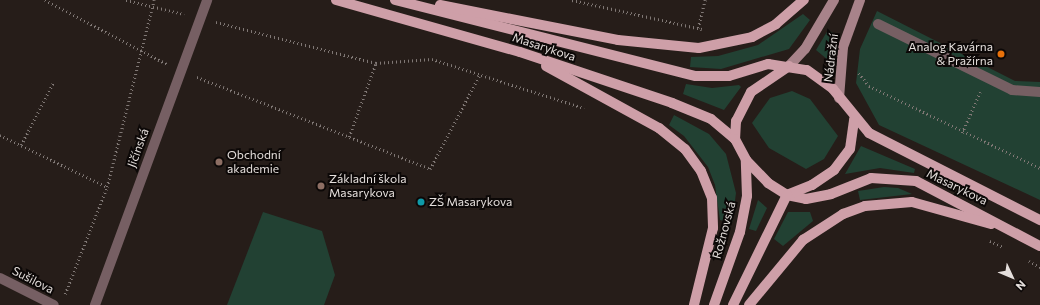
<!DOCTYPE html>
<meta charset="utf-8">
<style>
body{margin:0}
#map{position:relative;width:1040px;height:305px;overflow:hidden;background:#261d19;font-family:Commissioner,sans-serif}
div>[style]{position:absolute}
.green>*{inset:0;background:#224133}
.path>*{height:2.5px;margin-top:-1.25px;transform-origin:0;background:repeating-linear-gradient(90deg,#807875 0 1px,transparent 0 4px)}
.lane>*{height:10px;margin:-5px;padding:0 5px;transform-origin:5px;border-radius:5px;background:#765f63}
.street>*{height:10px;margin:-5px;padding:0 5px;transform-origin:5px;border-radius:5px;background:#765f63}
.secondary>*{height:10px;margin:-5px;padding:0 5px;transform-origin:5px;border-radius:5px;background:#a8838a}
.primary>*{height:10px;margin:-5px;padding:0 5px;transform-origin:5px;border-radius:5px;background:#ce9fa8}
.dots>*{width:11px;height:11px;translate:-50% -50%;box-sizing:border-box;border:2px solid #0c0807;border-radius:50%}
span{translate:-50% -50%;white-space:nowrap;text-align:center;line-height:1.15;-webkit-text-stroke:4px #0c0807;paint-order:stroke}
.street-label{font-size:12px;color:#e5dfdc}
.poi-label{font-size:12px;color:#e5dfdc}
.right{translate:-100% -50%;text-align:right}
.left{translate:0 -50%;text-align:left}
.north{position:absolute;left:992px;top:257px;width:40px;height:40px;-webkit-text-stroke:3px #0c0807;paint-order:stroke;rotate:134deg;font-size:11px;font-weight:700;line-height:16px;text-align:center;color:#e5dfdc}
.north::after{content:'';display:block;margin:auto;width:14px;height:18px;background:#e5dfdc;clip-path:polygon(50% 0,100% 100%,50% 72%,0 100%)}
</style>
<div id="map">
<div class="green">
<div style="clip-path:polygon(877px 11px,1015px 81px,1040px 82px,1040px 200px,879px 125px,856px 83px,860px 49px)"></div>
<div style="clip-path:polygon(803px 14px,810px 20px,789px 49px,721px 69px,690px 67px,691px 57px,718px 56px,758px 45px)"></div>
<div style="clip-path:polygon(828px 30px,835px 34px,828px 60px,816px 50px)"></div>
<div style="clip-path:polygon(686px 84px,712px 88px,739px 85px,741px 87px,724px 110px,683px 94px)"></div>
<div style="clip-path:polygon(792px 91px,810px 99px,838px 136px,824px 159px,806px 169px,769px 148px,752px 123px,770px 98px)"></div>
<div style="clip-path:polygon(674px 115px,709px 134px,726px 154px,736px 193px,732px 223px,720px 220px,715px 185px,708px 167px,684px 136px,669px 125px)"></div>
<div style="clip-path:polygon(861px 146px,915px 169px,914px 173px,880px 168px,845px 174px)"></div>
<div style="clip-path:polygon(884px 187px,898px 188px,912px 194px,860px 200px,858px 191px)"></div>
<div style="clip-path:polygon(758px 200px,767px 208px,756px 231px,749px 229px)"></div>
<div style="clip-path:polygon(263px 212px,322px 231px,335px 275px,324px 305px,227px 305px)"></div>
<div style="clip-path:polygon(788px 212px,810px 212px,813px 221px,783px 246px,774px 239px)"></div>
</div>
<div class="path">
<div style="left:45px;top:0;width:138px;rotate:27.7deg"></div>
<div style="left:126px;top:0;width:60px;rotate:13.6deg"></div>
<div style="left:572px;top:0;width:133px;rotate:12.6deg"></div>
<div style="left:216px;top:22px;width:165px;rotate:14.4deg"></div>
<div style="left:376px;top:63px;width:56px;rotate:-4.1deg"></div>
<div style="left:432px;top:59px;width:160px;rotate:17.9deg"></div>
<div style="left:698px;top:28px;width:29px;rotate:-76deg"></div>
<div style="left:859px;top:73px;width:16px;rotate:52deg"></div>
<div style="left:869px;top:86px;width:190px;rotate:25.6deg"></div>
<div style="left:197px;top:77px;width:251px;rotate:21.5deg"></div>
<div style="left:430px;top:169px;width:107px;rotate:-62.2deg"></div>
<div style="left:962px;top:133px;width:45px;rotate:-66.3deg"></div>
<div style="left:0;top:135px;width:119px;rotate:25.9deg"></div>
<div style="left:349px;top:137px;width:79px;rotate:-70deg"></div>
<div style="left:21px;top:145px;width:70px;rotate:-62.7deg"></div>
<div style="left:990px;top:241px;width:14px;rotate:25deg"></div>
<div style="left:1029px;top:261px;width:13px;rotate:29deg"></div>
<div style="left:65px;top:294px;width:115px;rotate:-68.6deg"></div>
<div style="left:107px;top:187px;width:193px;rotate:-75.9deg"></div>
</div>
<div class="lane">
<div style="left:878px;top:24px;width:149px;rotate:26.2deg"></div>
<div style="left:1012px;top:90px;width:28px;rotate:4deg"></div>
</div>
<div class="street">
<div style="left:0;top:278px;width:60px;rotate:26.6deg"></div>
<div style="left:95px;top:305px;width:325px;rotate:-69.8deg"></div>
</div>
<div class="secondary">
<div style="left:789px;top:66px;width:23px;rotate:-47deg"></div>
<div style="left:805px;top:49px;width:57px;rotate:-59.4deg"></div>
<div style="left:839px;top:98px;width:51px;rotate:-85.5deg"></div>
<div style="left:843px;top:47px;width:50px;rotate:-70.1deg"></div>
</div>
<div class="primary">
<div style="left:336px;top:0;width:191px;rotate:15.8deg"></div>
<div style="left:520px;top:52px;width:160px;rotate:18.5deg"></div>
<div style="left:672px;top:103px;width:42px;rotate:22.3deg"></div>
<div style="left:711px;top:119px;width:31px;rotate:40deg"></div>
<div style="left:395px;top:0;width:310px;rotate:14.2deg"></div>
<div style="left:696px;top:76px;width:33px"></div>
<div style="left:729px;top:76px;width:41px;rotate:-17.1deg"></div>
<div style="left:768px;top:64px;width:39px;rotate:9deg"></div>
<div style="left:807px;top:70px;width:32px;rotate:36deg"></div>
<div style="left:833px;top:89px;width:57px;rotate:50.7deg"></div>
<div style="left:869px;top:133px;width:192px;rotate:27deg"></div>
<div style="left:440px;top:5px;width:181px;rotate:11.1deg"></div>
<div style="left:618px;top:40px;width:81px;rotate:5.6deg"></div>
<div style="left:699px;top:48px;width:54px;rotate:-11.7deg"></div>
<div style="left:752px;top:37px;width:27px;rotate:-28deg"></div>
<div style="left:776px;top:24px;width:37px;rotate:-41deg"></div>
<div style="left:546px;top:66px;width:129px;rotate:28.8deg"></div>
<div style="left:659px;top:128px;width:33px;rotate:39deg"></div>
<div style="left:685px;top:149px;width:27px;rotate:54deg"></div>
<div style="left:701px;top:171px;width:29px;rotate:68deg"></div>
<div style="left:712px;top:198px;width:30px;rotate:88deg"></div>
<div style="left:713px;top:228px;width:79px;rotate:103.9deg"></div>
<div style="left:789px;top:66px;width:46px;rotate:145.6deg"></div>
<div style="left:751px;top:92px;width:33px;rotate:117deg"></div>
<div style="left:736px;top:121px;width:18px;rotate:93deg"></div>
<div style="left:735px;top:139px;width:24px;rotate:62deg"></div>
<div style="left:746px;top:160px;width:32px;rotate:46deg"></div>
<div style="left:768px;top:183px;width:22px;rotate:32deg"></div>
<div style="left:787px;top:195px;width:19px;rotate:12deg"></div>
<div style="left:806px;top:199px;width:25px;rotate:-11deg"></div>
<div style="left:831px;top:194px;width:43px;rotate:-21.8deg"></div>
<div style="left:871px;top:178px;width:45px;rotate:3.8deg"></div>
<div style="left:916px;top:181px;width:140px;rotate:27.7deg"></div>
<div style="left:787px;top:195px;width:27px;rotate:-22deg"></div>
<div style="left:812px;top:185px;width:27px;rotate:-34deg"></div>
<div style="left:834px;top:170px;width:26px;rotate:-53deg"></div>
<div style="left:850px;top:149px;width:30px;rotate:-82deg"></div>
<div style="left:714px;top:305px;width:77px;rotate:-70.4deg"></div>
<div style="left:740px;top:232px;width:37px;rotate:-79deg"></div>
<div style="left:747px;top:196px;width:36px;rotate:-92deg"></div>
<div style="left:733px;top:305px;width:123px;rotate:-63.9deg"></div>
<div style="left:749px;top:305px;width:85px;rotate:-50.3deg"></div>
<div style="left:803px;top:240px;width:48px;rotate:-33deg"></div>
<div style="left:843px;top:214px;width:23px;rotate:-20deg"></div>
<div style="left:865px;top:206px;width:47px;rotate:-4.9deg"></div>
<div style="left:912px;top:202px;width:82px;rotate:15.6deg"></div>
</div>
<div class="dots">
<div style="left:1001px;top:54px;background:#e8710a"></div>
<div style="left:219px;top:162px;background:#8d6e63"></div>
<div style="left:321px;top:186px;background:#8d6e63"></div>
<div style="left:421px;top:202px;background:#0f9aa8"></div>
</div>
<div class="street-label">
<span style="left:544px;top:47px;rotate:18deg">Masarykova</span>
<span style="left:831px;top:58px;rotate:-83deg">Nádražní</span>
<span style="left:138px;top:148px;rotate:-70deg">Jičínská</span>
<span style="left:957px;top:187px;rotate:26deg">Masarykova</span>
<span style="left:724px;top:230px;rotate:-75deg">Rožnovská</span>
<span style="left:33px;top:280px;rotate:27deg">Sušilova</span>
</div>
<div class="poi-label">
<span class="right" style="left:993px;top:54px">Analog Kavárna<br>&amp; Pražírna</span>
<span class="left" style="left:227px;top:162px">Obchodní<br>akademie</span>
<span class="left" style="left:329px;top:186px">Základní škola<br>Masarykova</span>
<span class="left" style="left:429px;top:202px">ZŠ Masarykova</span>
</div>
<div class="north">N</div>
</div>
